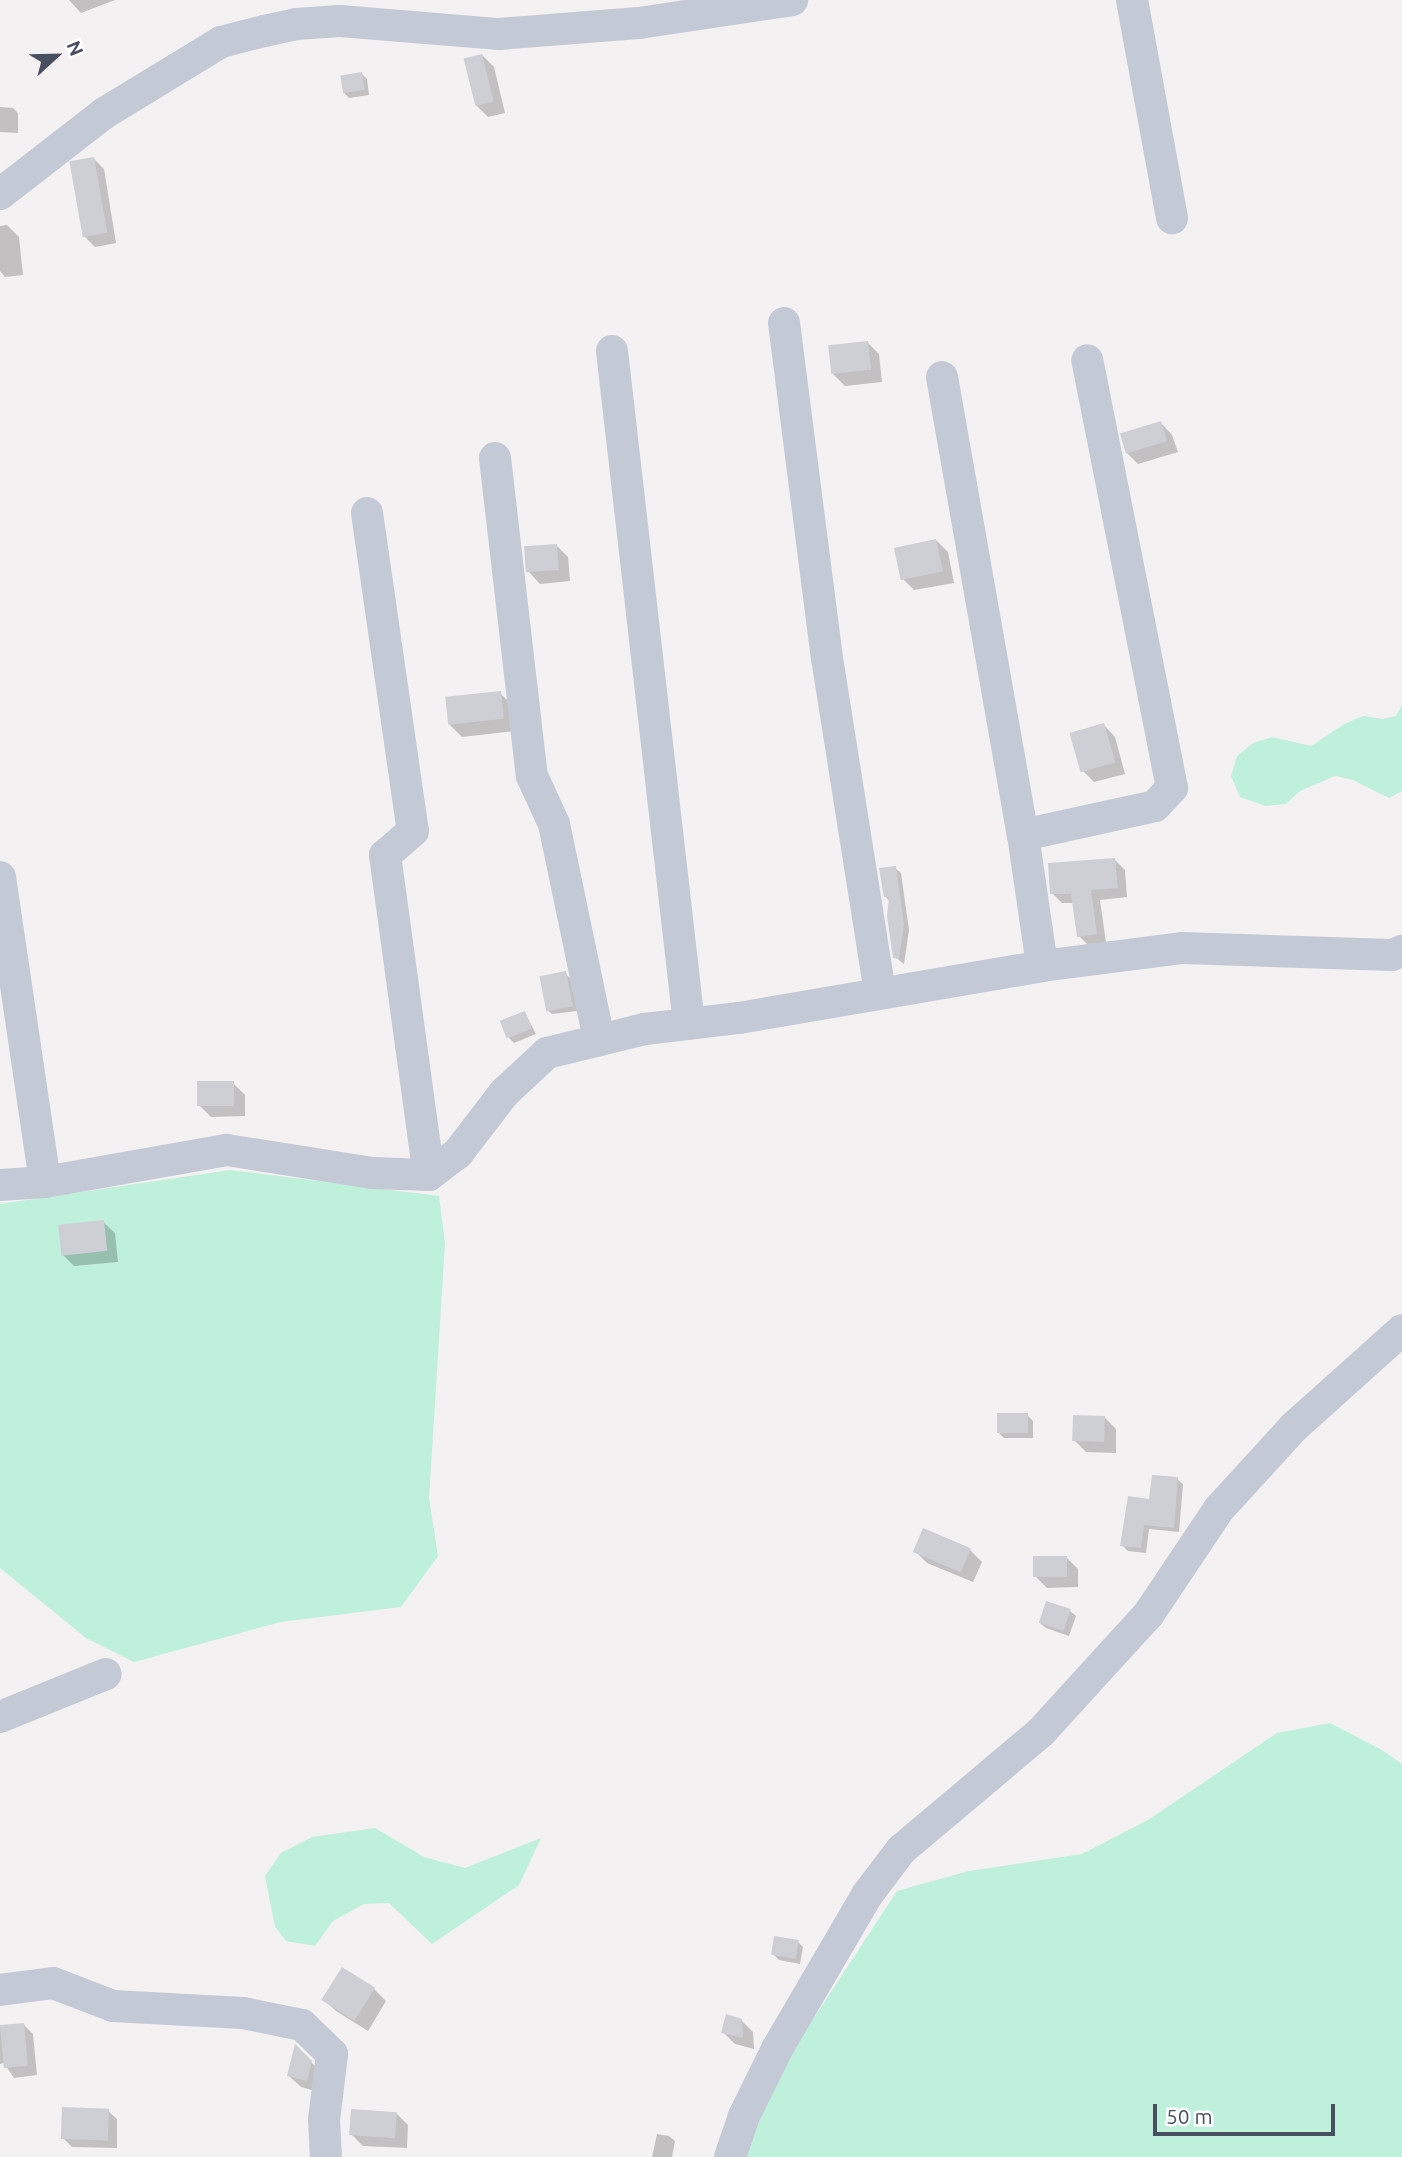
<!DOCTYPE html>
<style>
body{margin:0}
#map{position:relative;width:1402px;height:2157px;overflow:hidden;background:#f3f1f1;font-family:Ubuntu,sans-serif}
div>[style]{position:absolute}
.green>*{inset:0;background:#bff0db}
.shadow>*{inset:0;background:#0003}
.building>*{inset:0;background:#cdcfd5;transform-origin:0 0}
.minor>*{height:32px;margin:-16px;padding:0 16px;transform-origin:16px;border-radius:16px;background:#c4cad5}
span{translate:-50% -50%;white-space:nowrap;text-align:center;line-height:1.15;-webkit-text-stroke:5px #fff;paint-order:stroke}
.north{position:absolute;left:21px;top:21px;width:70px;height:70px;-webkit-text-stroke:5px #fff;paint-order:stroke;rotate:68deg;font-size:19px;font-weight:700;line-height:28px;text-align:center;color:#48505f}
.north::after{content:'';display:block;margin:auto;width:24px;height:32px;background:#48505f;clip-path:polygon(50% 0,100% 100%,50% 72%,0 100%)}
.scale{position:absolute;left:1153px;top:2104px;width:182px;height:32px;box-sizing:border-box;border:4px solid #48505f;border-top:0;padding-left:9px;font-size:21px;line-height:24px;white-space:nowrap;color:#48505f;-webkit-text-stroke:5px #fff;paint-order:stroke}
</style>
<div id="map">
<div class="green">
<div style="clip-path:polygon(1402px 705px,1402px 791px,1389px 798px,1353px 780px,1335px 776px,1300px 791px,1286px 804px,1266px 806px,1240px 797px,1231px 776px,1237px 756px,1253px 743px,1272px 737px,1311px 746px,1344px 724px,1363px 716px,1383px 719px,1396px 716px)"></div>
<div style="clip-path:polygon(230px 1170px,439px 1196px,445px 1243px,429px 1498px,438px 1556px,401px 1607px,281px 1622px,134px 1662px,86px 1638px,0 1568px,0 1204px)"></div>
<div style="clip-path:polygon(1330px 1723px,1382px 1750px,1402px 1764px,1402px 2157px,746px 2157px,776px 2076px,897px 1891px,969px 1871px,1082px 1854px,1148px 1820px,1277px 1733px)"></div>
<div style="clip-path:polygon(375px 1828px,424px 1857px,465px 1868px,541px 1838px,519px 1885px,432px 1944px,389px 1903px,364px 1904px,333px 1921px,315px 1946px,286px 1941px,275px 1927px,265px 1876px,281px 1853px,312px 1837px)"></div>
</div>
<div class="shadow">
<div style="clip-path:polygon(69px 0,115px 0,81px 13px)"></div>
<div style="clip-path:polygon(482px 55px,494px 67px,505px 113px,488px 117px,477px 106px)"></div>
<div style="clip-path:polygon(362px 74px,367px 79px,369px 95px,349px 98px,344px 93px)"></div>
<div style="clip-path:polygon(0 107px,13px 108px,18px 113px,18px 133px,0 132px)"></div>
<div style="clip-path:polygon(94px 159px,104px 169px,116px 243px,95px 247px,85px 237px)"></div>
<div style="clip-path:polygon(7px 225px,19px 237px,23px 275px,5px 277px,0 271px,0 226px)"></div>
<div style="clip-path:polygon(867px 342px,879px 354px,882px 382px,845px 386px,833px 374px)"></div>
<div style="clip-path:polygon(1161px 423px,1172px 435px,1178px 452px,1138px 464px,1126px 452px)"></div>
<div style="clip-path:polygon(936px 540px,948px 552px,954px 583px,914px 590px,902px 578px)"></div>
<div style="clip-path:polygon(556px 545px,568px 557px,570px 581px,540px 584px,529px 572px)"></div>
<div style="clip-path:polygon(500px 693px,512px 705px,515px 731px,462px 737px,450px 725px)"></div>
<div style="clip-path:polygon(1104px 725px,1115px 737px,1125px 774px,1094px 782px,1082px 770px)"></div>
<div style="clip-path:polygon(1115px 860px,1125px 870px,1127px 897px,1100px 900px,1106px 943px,1089px 946px,1079px 936px,1074px 903px,1062px 903px,1052px 893px)"></div>
<div style="clip-path:polygon(895px 868px,901px 873px,909px 930px,904px 964px,895px 957px,890px 902px,885px 896px)"></div>
<div style="clip-path:polygon(565px 973px,571px 979px,577px 1011px,552px 1014px,546px 1009px)"></div>
<div style="clip-path:polygon(525px 1013px,536px 1034px,514px 1043px,509px 1038px)"></div>
<div style="clip-path:polygon(233px 1083px,245px 1095px,245px 1116px,211px 1117px,199px 1105px)"></div>
<div style="clip-path:polygon(103px 1222px,115px 1233px,118px 1262px,74px 1266px,62px 1254px)"></div>
<div style="clip-path:polygon(1027px 1415px,1033px 1421px,1033px 1438px,1004px 1438px,999px 1433px)"></div>
<div style="clip-path:polygon(1105px 1418px,1116px 1429px,1116px 1453px,1086px 1452px,1074px 1440px)"></div>
<div style="clip-path:polygon(1177px 1479px,1183px 1484px,1179px 1532px,1149px 1529px,1146px 1553px,1128px 1551px,1122px 1545px,1151px 1502px)"></div>
<div style="clip-path:polygon(970px 1550px,982px 1562px,973px 1582px,927px 1563px,915px 1551px)"></div>
<div style="clip-path:polygon(1066px 1557px,1078px 1569px,1078px 1587px,1047px 1588px,1035px 1576px)"></div>
<div style="clip-path:polygon(1070px 1611px,1076px 1616px,1069px 1636px,1046px 1628px,1040px 1623px)"></div>
<div style="clip-path:polygon(798px 1942px,803px 1947px,800px 1964px,779px 1960px,773px 1954px)"></div>
<div style="clip-path:polygon(374px 1989px,386px 2001px,368px 2031px,336px 2011px,324px 2000px)"></div>
<div style="clip-path:polygon(741px 2020px,753px 2032px,754px 2049px,735px 2044px,723px 2032px)"></div>
<div style="clip-path:polygon(23px 2024px,33px 2034px,37px 2075px,14px 2078px,4px 2063px,0 2064px,0 2027px)"></div>
<div style="clip-path:polygon(296px 2047px,323px 2074px,319px 2092px,301px 2087px,289px 2076px)"></div>
<div style="clip-path:polygon(108px 2111px,117px 2119px,117px 2148px,72px 2147px,63px 2138px)"></div>
<div style="clip-path:polygon(396px 2113px,408px 2125px,407px 2148px,363px 2146px,351px 2134px)"></div>
<div style="clip-path:polygon(657px 2134px,669px 2136px,675px 2141px,672px 2157px,652px 2157px)"></div>
</div>
<div class="building">
<div style="left:482px;top:54px;width:49px;height:19px;rotate:76deg"></div>
<div style="left:362px;top:72px;width:18px;height:22px;rotate:81deg"></div>
<div style="left:94px;top:157px;width:77px;height:25px;rotate:80deg"></div>
<div style="left:868px;top:341px;width:29px;height:40px;rotate:84deg"></div>
<div style="left:1161px;top:421px;width:21px;height:43px;rotate:73deg"></div>
<div style="left:936px;top:539px;width:33px;height:43px;rotate:78deg"></div>
<div style="left:557px;top:544px;width:26px;height:33px;rotate:86deg"></div>
<div style="left:501px;top:691px;width:28px;height:56px;rotate:84deg"></div>
<div style="left:1104px;top:723px;width:41px;height:36px;rotate:74deg"></div>
<div style="clip-path:polygon(1115px 858px,1118px 888px,1091px 890px,1097px 934px,1077px 937px,1071px 894px,1050px 894px,1048px 863px)"></div>
<div style="clip-path:polygon(896px 866px,904px 924px,899px 959px,893px 958px,887px 916px,889px 897px,884px 897px,879px 868px)"></div>
<div style="left:566px;top:971px;width:36px;height:27px;rotate:79deg"></div>
<div style="left:525px;top:1011px;width:19px;height:27px;rotate:69deg"></div>
<div style="left:197px;top:1081px;width:37px;height:25px"></div>
<div style="left:104px;top:1220px;width:31px;height:46px;rotate:84deg"></div>
<div style="left:1028px;top:1413px;width:20px;height:31px;rotate:90deg"></div>
<div style="left:1073px;top:1415px;width:32px;height:26px;rotate:2deg"></div>
<div style="clip-path:polygon(1152px 1475px,1178px 1477px,1174px 1528px,1144px 1525px,1141px 1548px,1120px 1546px,1128px 1496px,1149px 1499px)"></div>
<div style="left:923px;top:1528px;width:52px;height:26px;rotate:23deg"></div>
<div style="left:1033px;top:1556px;width:34px;height:21px"></div>
<div style="left:1046px;top:1601px;width:26px;height:23px;rotate:18deg"></div>
<div style="left:774px;top:1936px;width:25px;height:19px;rotate:9deg"></div>
<div style="left:342px;top:1967px;width:39px;height:39px;rotate:32deg"></div>
<div style="clip-path:polygon(726px 2014px,742px 2019px,743px 2038px,721px 2033px)"></div>
<div style="left:24px;top:2023px;width:43px;height:24px;rotate:85deg"></div>
<div style="clip-path:polygon(295px 2044px,312px 2061px,307px 2081px,287px 2076px)"></div>
<div style="left:62px;top:2107px;width:47px;height:32px;rotate:2deg"></div>
<div style="left:351px;top:2109px;width:46px;height:26px;rotate:4deg"></div>
</div>
<div class="minor">
<div style="left:1132px;top:0;width:222px;rotate:79.6deg"></div>
<div style="left:0;top:194px;width:130px;rotate:-37.8deg"></div>
<div style="left:103px;top:114px;width:138px;rotate:-31.4deg"></div>
<div style="left:221px;top:42px;width:44px;rotate:-14.3deg"></div>
<div style="left:264px;top:31px;width:33px;rotate:-12deg"></div>
<div style="left:296px;top:24px;width:44px;rotate:-3.9deg"></div>
<div style="left:340px;top:21px;width:160px;rotate:4.7deg"></div>
<div style="left:499px;top:34px;width:140px;rotate:-4.5deg"></div>
<div style="left:639px;top:23px;width:155px;rotate:-8.5deg"></div>
<div style="left:784px;top:323px;width:338px;rotate:82.7deg"></div>
<div style="left:827px;top:658px;width:338px;rotate:81deg"></div>
<div style="left:612px;top:351px;width:677px;rotate:83.47deg"></div>
<div style="left:942px;top:377px;width:465px;rotate:80deg"></div>
<div style="left:1023px;top:835px;width:132px;rotate:81.7deg"></div>
<div style="left:495px;top:458px;width:320px;rotate:83.4deg"></div>
<div style="left:532px;top:776px;width:53px;rotate:65.4deg"></div>
<div style="left:554px;top:824px;width:221px;rotate:78.2deg"></div>
<div style="left:367px;top:513px;width:321px;rotate:81.8deg"></div>
<div style="left:413px;top:831px;width:37px;rotate:139deg"></div>
<div style="left:385px;top:855px;width:323px;rotate:82.2deg"></div>
<div style="left:1023px;top:835px;width:135px;rotate:-12.4deg"></div>
<div style="left:1155px;top:806px;width:25px;rotate:-47deg"></div>
<div style="left:1172px;top:788px;width:436px;rotate:-101.2deg"></div>
<div style="left:0;top:877px;width:308px;rotate:81.6deg"></div>
<div style="left:0;top:1185px;width:45px;rotate:-3.8deg"></div>
<div style="left:45px;top:1182px;width:185px;rotate:-10deg"></div>
<div style="left:227px;top:1150px;width:147px;rotate:9deg"></div>
<div style="left:372px;top:1173px;width:57px;rotate:2deg"></div>
<div style="left:429px;top:1175px;width:36px;rotate:-37deg"></div>
<div style="left:458px;top:1153px;width:76px;rotate:-52.5deg"></div>
<div style="left:504px;top:1093px;width:59px;rotate:-42.9deg"></div>
<div style="left:547px;top:1053px;width:101px;rotate:-13.8deg"></div>
<div style="left:645px;top:1029px;width:95px;rotate:-6.7deg"></div>
<div style="left:739px;top:1018px;width:307px;rotate:-9.7deg"></div>
<div style="left:1042px;top:966px;width:142px;rotate:-7.3deg"></div>
<div style="left:1183px;top:948px;width:209px;rotate:1.9deg"></div>
<div style="left:1392px;top:955px;width:11px;rotate:-22deg"></div>
<div style="left:0;top:1717px;width:114px;rotate:-22.1deg"></div>
<div style="left:0;top:1990px;width:53px;rotate:-7.5deg"></div>
<div style="left:53px;top:1983px;width:64px;rotate:21deg"></div>
<div style="left:113px;top:2006px;width:130px;rotate:3.1deg"></div>
<div style="left:243px;top:2013px;width:60px;rotate:11.5deg"></div>
<div style="left:302px;top:2025px;width:42px;rotate:44deg"></div>
<div style="left:332px;top:2054px;width:66px;rotate:96.9deg"></div>
<div style="left:324px;top:2120px;width:37px;rotate:87deg"></div>
<div style="left:730px;top:2157px;width:43px;rotate:-71.1deg"></div>
<div style="left:744px;top:2116px;width:75px;rotate:-63.8deg"></div>
<div style="left:777px;top:2049px;width:178px;rotate:-59.7deg"></div>
<div style="left:867px;top:1895px;width:56px;rotate:-52.9deg"></div>
<div style="left:901px;top:1850px;width:183px;rotate:-40.1deg"></div>
<div style="left:1041px;top:1732px;width:159px;rotate:-47.6deg"></div>
<div style="left:1148px;top:1615px;width:128px;rotate:-56.2deg"></div>
<div style="left:1219px;top:1509px;width:111px;rotate:-47.6deg"></div>
<div style="left:1294px;top:1427px;width:145px;rotate:-41.9deg"></div>
</div>
<div class="north">N</div>
<div class="scale">50 m</div>
</div>
